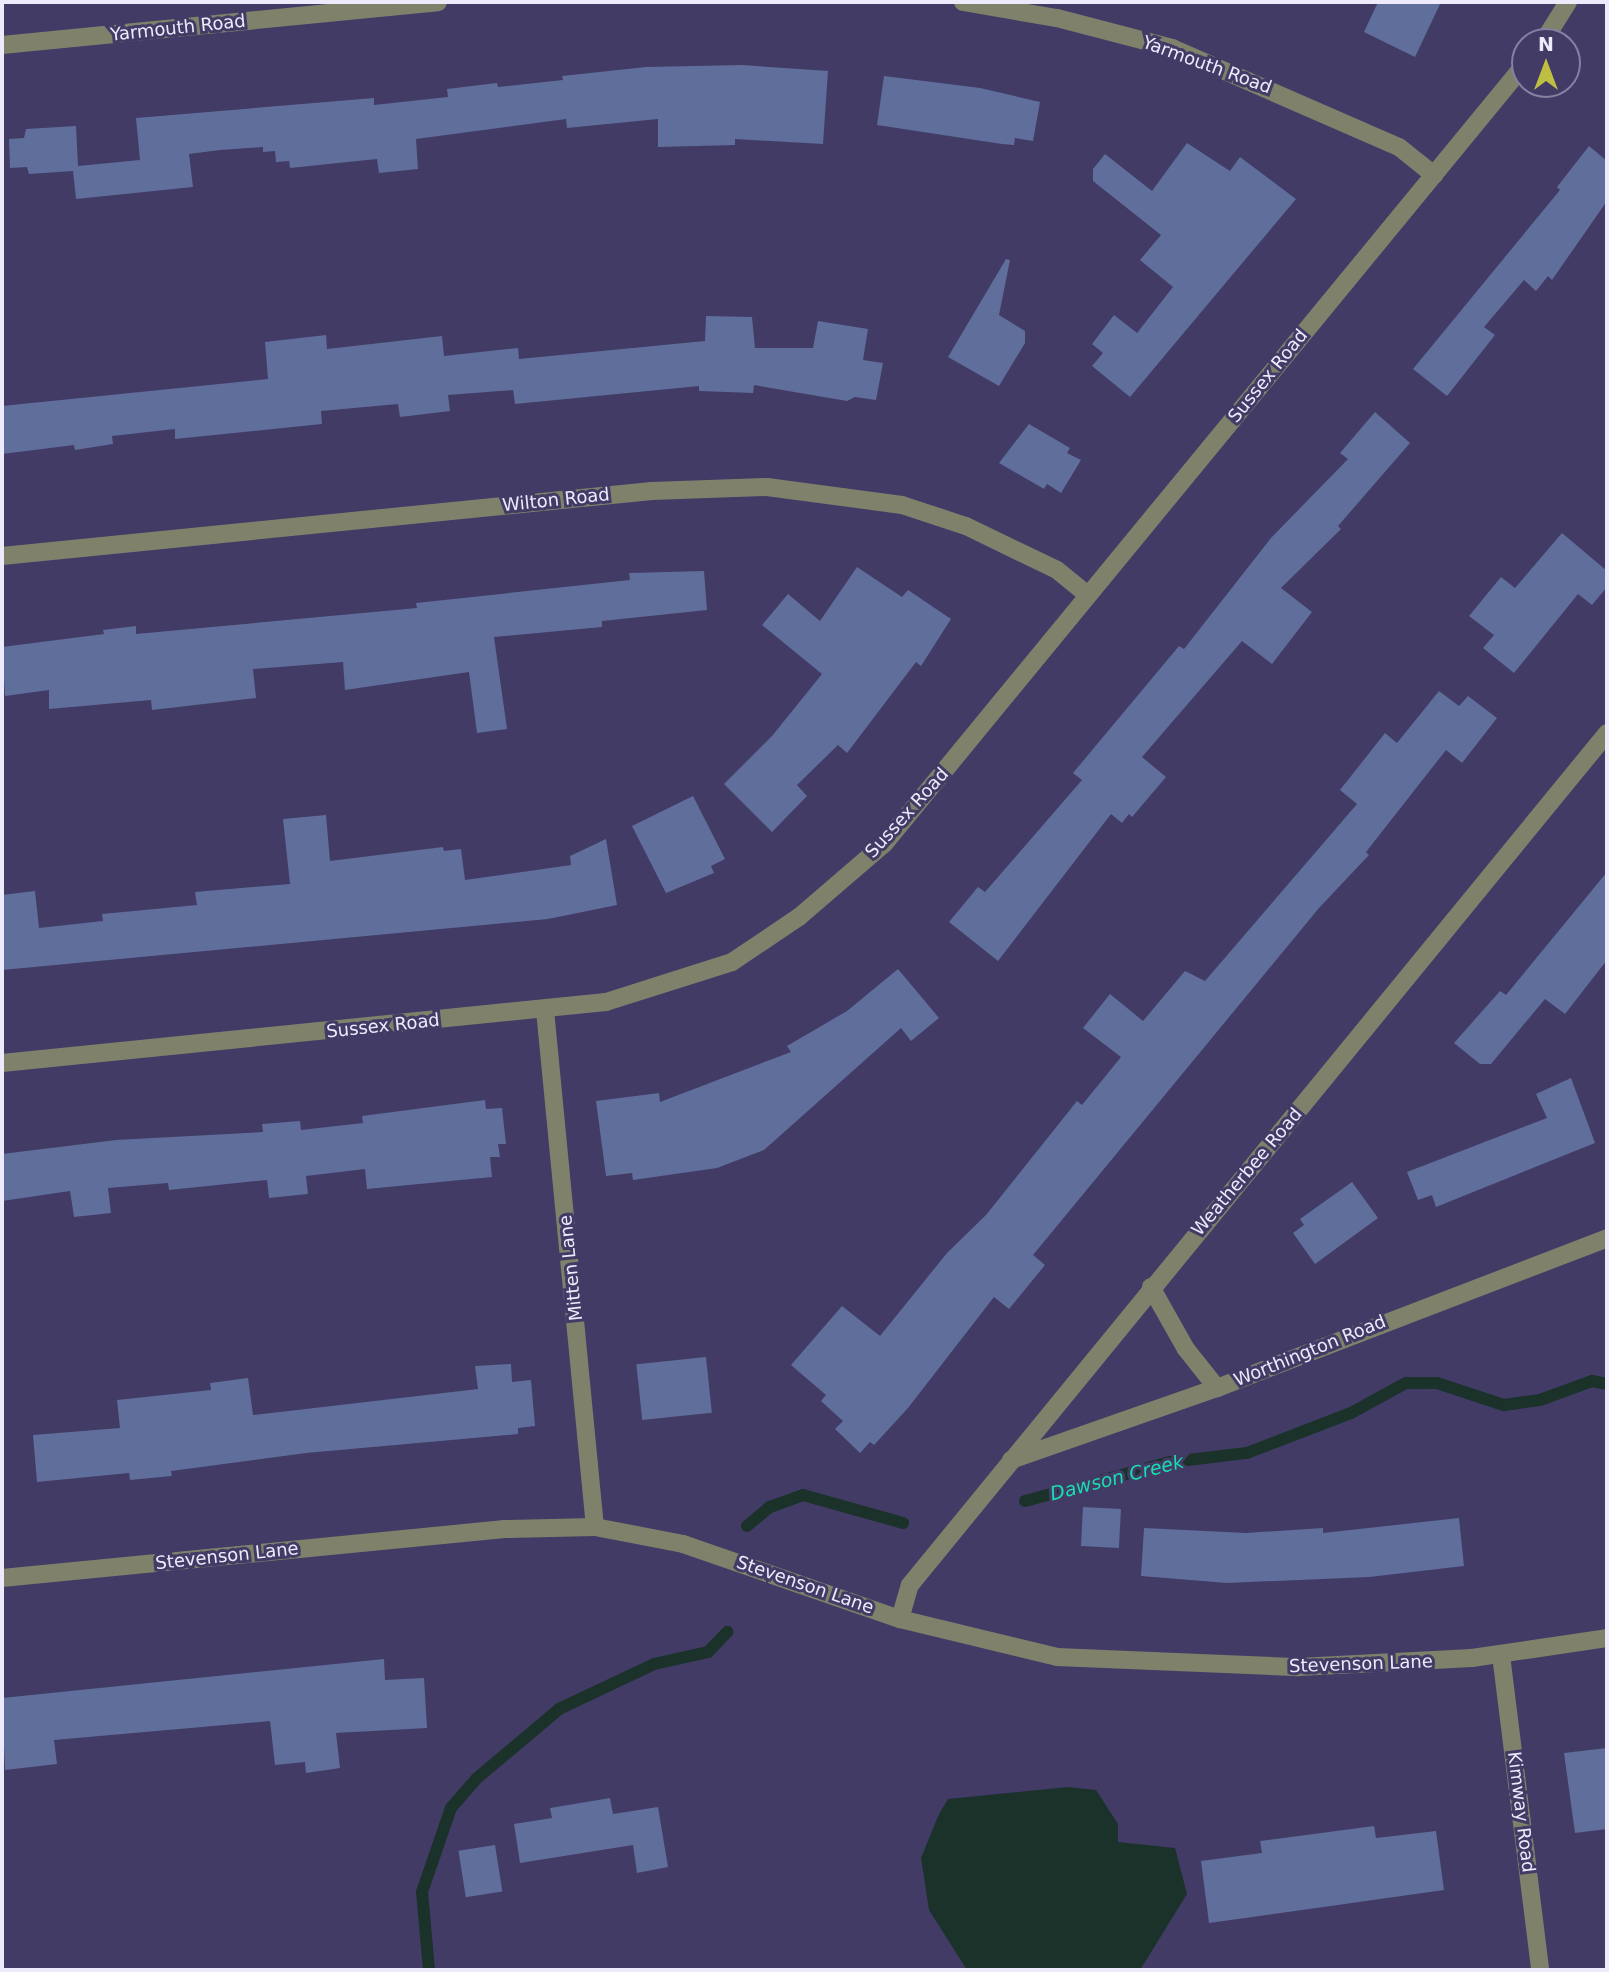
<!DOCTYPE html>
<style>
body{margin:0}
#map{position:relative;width:1609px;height:1972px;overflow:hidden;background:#423b66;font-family:"DejaVu Sans",sans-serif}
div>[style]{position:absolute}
.water>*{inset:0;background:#1b322a}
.stream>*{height:12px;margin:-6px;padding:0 6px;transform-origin:6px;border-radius:6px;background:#1b322a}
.building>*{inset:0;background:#5f6e9b;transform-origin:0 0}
.minor>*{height:18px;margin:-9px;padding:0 9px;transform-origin:9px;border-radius:9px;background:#80816b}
span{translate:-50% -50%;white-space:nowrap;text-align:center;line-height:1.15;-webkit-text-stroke:6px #423b66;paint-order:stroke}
.street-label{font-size:18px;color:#eceafb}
.water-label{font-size:19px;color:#18ddae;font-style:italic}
.frame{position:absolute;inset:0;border:4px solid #eceafb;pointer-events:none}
.north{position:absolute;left:1511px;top:28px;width:70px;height:70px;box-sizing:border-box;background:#423b66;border:2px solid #8681a2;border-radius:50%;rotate:0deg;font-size:19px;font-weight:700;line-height:28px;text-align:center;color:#eceafb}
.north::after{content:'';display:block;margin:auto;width:24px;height:32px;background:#bebf42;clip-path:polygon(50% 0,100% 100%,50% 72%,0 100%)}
</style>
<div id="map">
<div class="water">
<div style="clip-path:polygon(1068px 1787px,1096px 1790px,1118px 1824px,1118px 1842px,1175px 1848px,1187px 1894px,1140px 1970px,967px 1970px,929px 1910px,921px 1858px,939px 1814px,948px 1799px)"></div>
</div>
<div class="stream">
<div style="left:1025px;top:1501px;width:151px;rotate:-15deg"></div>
<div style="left:1171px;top:1462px;width:77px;rotate:-6.8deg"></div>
<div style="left:1247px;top:1453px;width:111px;rotate:-21deg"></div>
<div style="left:1351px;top:1413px;width:63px;rotate:-28.6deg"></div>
<div style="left:1406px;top:1383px;width:31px"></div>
<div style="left:1437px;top:1383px;width:71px;rotate:18.2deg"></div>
<div style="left:1504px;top:1405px;width:36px;rotate:-8deg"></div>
<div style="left:1540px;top:1400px;width:55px;rotate:-20.1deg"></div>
<div style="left:1592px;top:1381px;width:15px;rotate:11deg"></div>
<div style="left:747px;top:1526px;width:30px;rotate:-40deg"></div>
<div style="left:770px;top:1507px;width:35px;rotate:-20deg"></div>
<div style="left:803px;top:1495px;width:104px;rotate:15.6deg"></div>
<div style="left:429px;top:1970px;width:78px;rotate:-95.1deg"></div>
<div style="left:422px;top:1892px;width:89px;rotate:-71deg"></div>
<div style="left:451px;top:1808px;width:38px;rotate:-49deg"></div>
<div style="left:476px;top:1779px;width:109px;rotate:-40.1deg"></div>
<div style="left:559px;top:1709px;width:105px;rotate:-25.3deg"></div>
<div style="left:654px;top:1664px;width:55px;rotate:-12.5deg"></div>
<div style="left:708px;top:1652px;width:28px;rotate:-46deg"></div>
</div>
<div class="building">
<div style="clip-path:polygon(1378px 2px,1441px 2px,1415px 57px,1364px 32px)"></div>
<div style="clip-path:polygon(742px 65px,828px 71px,823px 144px,735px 139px,735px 145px,658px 147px,658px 119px,567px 128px,566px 119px,416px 139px,418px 169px,379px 173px,377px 159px,290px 168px,289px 161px,276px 162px,275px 151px,263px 152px,263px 147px,220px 150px,189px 154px,193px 187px,76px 199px,73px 171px,29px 174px,27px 167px,10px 168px,9px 139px,24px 138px,26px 129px,76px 126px,78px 166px,140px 160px,136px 118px,374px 98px,374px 105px,448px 97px,447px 89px,497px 83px,498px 87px,563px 80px,562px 76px,646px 67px)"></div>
<div style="clip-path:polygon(884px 76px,980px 88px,1040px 102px,1033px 141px,1015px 138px,1014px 145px,1002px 144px,877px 125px)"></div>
<div style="clip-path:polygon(1187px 143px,1230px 171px,1240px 157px,1296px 199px,1130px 397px,1092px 366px,1103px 353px,1092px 344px,1114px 315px,1137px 333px,1173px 287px,1140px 260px,1161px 235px,1093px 181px,1093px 169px,1105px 154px,1152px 191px)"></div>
<div style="clip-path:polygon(1589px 146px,1607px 161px,1607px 201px,1552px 280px,1548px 276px,1536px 291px,1524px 280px,1484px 327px,1495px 335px,1447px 396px,1413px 369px,1560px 190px,1557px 187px)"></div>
<div style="clip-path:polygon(1006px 259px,1010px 260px,999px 315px,1025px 331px,1025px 343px,999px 386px,948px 357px)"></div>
<div style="clip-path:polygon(706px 316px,752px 317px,755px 348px,813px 348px,818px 321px,868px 329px,863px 360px,883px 363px,876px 400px,855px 397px,847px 401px,754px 385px,753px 393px,699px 391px,699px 386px,515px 404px,513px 390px,448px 395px,450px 411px,400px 417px,398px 404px,321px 411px,322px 424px,175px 439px,175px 429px,112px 436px,113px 444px,75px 450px,74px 445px,2px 454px,2px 406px,268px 379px,265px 342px,326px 335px,327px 349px,442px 336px,444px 356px,518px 348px,519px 359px,705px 341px)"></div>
<div style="clip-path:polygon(1375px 412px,1410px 443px,1338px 526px,1341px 529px,1281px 588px,1312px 612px,1272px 664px,1242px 641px,1142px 757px,1166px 777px,1132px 817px,1129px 814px,1122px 823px,1111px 814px,998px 961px,949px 922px,978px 887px,985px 892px,1082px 780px,1073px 773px,1179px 646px,1184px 649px,1271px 538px,1348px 459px,1340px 453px)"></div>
<div style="clip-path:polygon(1029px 424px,1070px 448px,1067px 453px,1081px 460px,1061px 493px,1047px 484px,1044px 489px,999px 463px)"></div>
<div style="clip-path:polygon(1562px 533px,1607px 571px,1607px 587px,1592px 605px,1578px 594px,1514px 673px,1483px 648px,1494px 635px,1469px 616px,1501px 577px,1515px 588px)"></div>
<div style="clip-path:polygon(857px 567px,902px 597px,908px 590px,951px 619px,921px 666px,916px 662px,847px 753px,838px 745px,797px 785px,807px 796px,772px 832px,724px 784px,772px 736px,822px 674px,762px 625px,788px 594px,820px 621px)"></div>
<div style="clip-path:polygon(704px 571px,707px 610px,602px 621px,602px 627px,494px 637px,507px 729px,477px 733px,469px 672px,345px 690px,343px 662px,253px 669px,256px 698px,152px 710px,151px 700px,49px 709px,49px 690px,5px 696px,2px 647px,104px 634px,103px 630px,136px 626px,136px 634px,417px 608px,416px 603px,630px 580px,629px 573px)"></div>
<div style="clip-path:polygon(1439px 691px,1459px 706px,1468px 696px,1497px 718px,1462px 763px,1446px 750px,1366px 852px,1369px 855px,1319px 908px,1033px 1255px,1045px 1265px,1009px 1309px,994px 1297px,908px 1408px,874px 1445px,870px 1442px,860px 1453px,835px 1429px,843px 1421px,821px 1401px,826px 1395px,791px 1365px,842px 1306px,880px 1336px,947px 1253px,986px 1215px,1077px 1101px,1082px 1105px,1121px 1057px,1083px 1028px,1110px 994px,1143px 1021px,1185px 971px,1205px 981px,1357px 804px,1340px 790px,1385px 733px,1397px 743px)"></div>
<div style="clip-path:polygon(693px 796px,725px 859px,711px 866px,714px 873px,666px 893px,632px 826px)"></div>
<div style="clip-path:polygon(326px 815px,330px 861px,443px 847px,444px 851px,461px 849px,465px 880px,571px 865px,570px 856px,606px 839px,617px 905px,548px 919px,2px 970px,2px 895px,35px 891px,39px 928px,103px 921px,102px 914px,197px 905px,195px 892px,290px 884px,283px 819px)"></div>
<div style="clip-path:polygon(1607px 872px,1607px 960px,1565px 1014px,1545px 999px,1491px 1064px,1480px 1064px,1454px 1043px,1500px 991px,1506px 995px)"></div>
<div style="clip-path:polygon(898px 969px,939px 1018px,911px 1041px,901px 1028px,764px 1150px,717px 1168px,633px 1180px,632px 1173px,606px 1176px,596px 1101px,659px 1093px,660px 1102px,791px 1052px,787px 1046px,847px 1011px)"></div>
<div style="clip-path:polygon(1571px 1078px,1595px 1143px,1436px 1207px,1432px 1195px,1418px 1200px,1407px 1172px,1547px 1118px,1536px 1094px)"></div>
<div style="clip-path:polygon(485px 1100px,486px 1109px,502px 1108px,506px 1144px,498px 1144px,500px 1157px,490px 1157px,492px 1177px,367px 1189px,365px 1169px,306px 1176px,308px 1194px,269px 1198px,267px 1180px,169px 1190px,168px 1183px,108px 1188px,111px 1213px,74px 1217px,70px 1191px,2px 1201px,2px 1154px,116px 1140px,263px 1132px,262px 1124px,300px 1121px,301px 1130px,363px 1123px,362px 1116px)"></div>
<div style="clip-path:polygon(1352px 1182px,1378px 1218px,1315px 1264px,1293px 1233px,1304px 1225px,1300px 1219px)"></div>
<div style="left:706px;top:1357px;width:56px;height:70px;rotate:84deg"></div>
<div style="clip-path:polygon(511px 1364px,512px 1382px,531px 1380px,535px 1426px,518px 1428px,518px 1434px,306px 1453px,171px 1471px,172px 1476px,130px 1480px,129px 1473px,37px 1482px,33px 1435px,120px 1428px,117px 1400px,211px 1390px,210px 1383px,248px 1378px,253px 1415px,478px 1389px,475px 1366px)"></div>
<div style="left:1083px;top:1507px;width:38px;height:39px;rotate:3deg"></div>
<div style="clip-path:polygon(1459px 1518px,1464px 1566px,1369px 1577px,1227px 1583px,1141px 1576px,1144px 1528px,1246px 1533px,1323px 1528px,1323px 1533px)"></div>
<div style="clip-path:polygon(384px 1659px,385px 1680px,424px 1678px,427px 1728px,336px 1733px,340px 1768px,306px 1773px,305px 1762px,275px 1765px,270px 1721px,54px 1740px,57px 1764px,5px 1770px,2px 1698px)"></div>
<div style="clip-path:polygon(1607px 1748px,1607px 1829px,1575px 1833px,1564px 1753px)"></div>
<div style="clip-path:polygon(610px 1798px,613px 1814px,658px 1807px,668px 1867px,637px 1873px,633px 1845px,520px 1863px,514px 1824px,552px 1818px,550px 1808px)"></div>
<div style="clip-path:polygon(1374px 1826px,1376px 1838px,1436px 1831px,1444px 1890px,1209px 1923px,1201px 1861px,1262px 1853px,1260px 1841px)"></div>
<div style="left:495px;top:1845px;width:47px;height:37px;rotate:81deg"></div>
</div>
<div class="minor">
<div style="left:963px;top:2px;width:95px;rotate:9.7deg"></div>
<div style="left:1057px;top:18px;width:119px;rotate:14.6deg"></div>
<div style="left:1172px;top:48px;width:248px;rotate:23.6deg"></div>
<div style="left:1399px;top:147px;width:45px;rotate:38.7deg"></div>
<div style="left:1543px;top:42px;width:47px;rotate:-58deg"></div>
<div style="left:2px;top:45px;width:438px;rotate:-5.6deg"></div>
<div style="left:2px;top:556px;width:653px;rotate:-5.71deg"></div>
<div style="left:652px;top:491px;width:115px;rotate:-2deg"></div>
<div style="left:767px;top:487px;width:136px;rotate:7.6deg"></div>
<div style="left:902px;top:505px;width:67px;rotate:18.2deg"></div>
<div style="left:966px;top:526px;width:101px;rotate:25.8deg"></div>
<div style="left:1057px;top:570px;width:40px;rotate:39deg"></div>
<div style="left:545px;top:1010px;width:519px;rotate:84.48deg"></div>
<div style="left:2px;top:1063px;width:607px;rotate:-5.77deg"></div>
<div style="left:606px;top:1002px;width:132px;rotate:-17.6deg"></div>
<div style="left:732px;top:962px;width:81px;rotate:-33.9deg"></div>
<div style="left:799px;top:917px;width:112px;rotate:-40.7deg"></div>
<div style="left:884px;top:844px;width:1010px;rotate:-50.59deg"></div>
<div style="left:1151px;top:1287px;width:71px;rotate:60.6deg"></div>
<div style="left:1186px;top:1349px;width:50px;rotate:51.5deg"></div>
<div style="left:1011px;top:1460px;width:218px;rotate:-19.3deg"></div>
<div style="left:1217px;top:1388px;width:418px;rotate:-21deg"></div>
<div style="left:2px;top:1578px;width:505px;rotate:-5.56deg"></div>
<div style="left:505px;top:1529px;width:90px;rotate:-1.3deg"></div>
<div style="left:595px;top:1527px;width:90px;rotate:10.9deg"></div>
<div style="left:683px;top:1544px;width:230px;rotate:19.1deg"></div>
<div style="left:900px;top:1619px;width:162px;rotate:13.6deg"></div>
<div style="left:1057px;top:1657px;width:242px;rotate:2.4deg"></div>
<div style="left:1299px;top:1667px;width:173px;rotate:-3deg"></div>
<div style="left:1472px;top:1658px;width:136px;rotate:-8.4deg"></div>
<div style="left:900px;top:1619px;width:35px;rotate:-74deg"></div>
<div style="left:910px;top:1585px;width:1101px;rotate:-50.71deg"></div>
<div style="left:1501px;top:1655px;width:317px;rotate:82.9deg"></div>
</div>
<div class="street-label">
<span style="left:178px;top:28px;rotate:-6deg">Yarmouth Road</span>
<span style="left:1207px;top:65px;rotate:20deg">Yarmouth Road</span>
<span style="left:1268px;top:376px;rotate:-51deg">Sussex Road</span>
<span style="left:556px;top:500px;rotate:-6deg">Wilton Road</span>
<span style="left:907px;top:813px;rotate:-48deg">Sussex Road</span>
<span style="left:383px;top:1026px;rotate:-6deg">Sussex Road</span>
<span style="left:1247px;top:1172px;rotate:-50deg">Weatherbee Road</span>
<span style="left:571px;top:1268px;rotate:-96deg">Mitten Lane</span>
<span style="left:1310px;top:1351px;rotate:-22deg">Worthington Road</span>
<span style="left:227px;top:1556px;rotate:-6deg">Stevenson Lane</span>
<span style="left:805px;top:1585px;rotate:19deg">Stevenson Lane</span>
<span style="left:1361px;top:1664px;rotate:-2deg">Stevenson Lane</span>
<span style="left:1521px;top:1812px;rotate:83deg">Kimway Road</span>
</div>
<div class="water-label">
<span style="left:1117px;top:1478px;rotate:-14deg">Dawson Creek</span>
</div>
<div class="frame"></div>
<div class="north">N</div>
</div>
